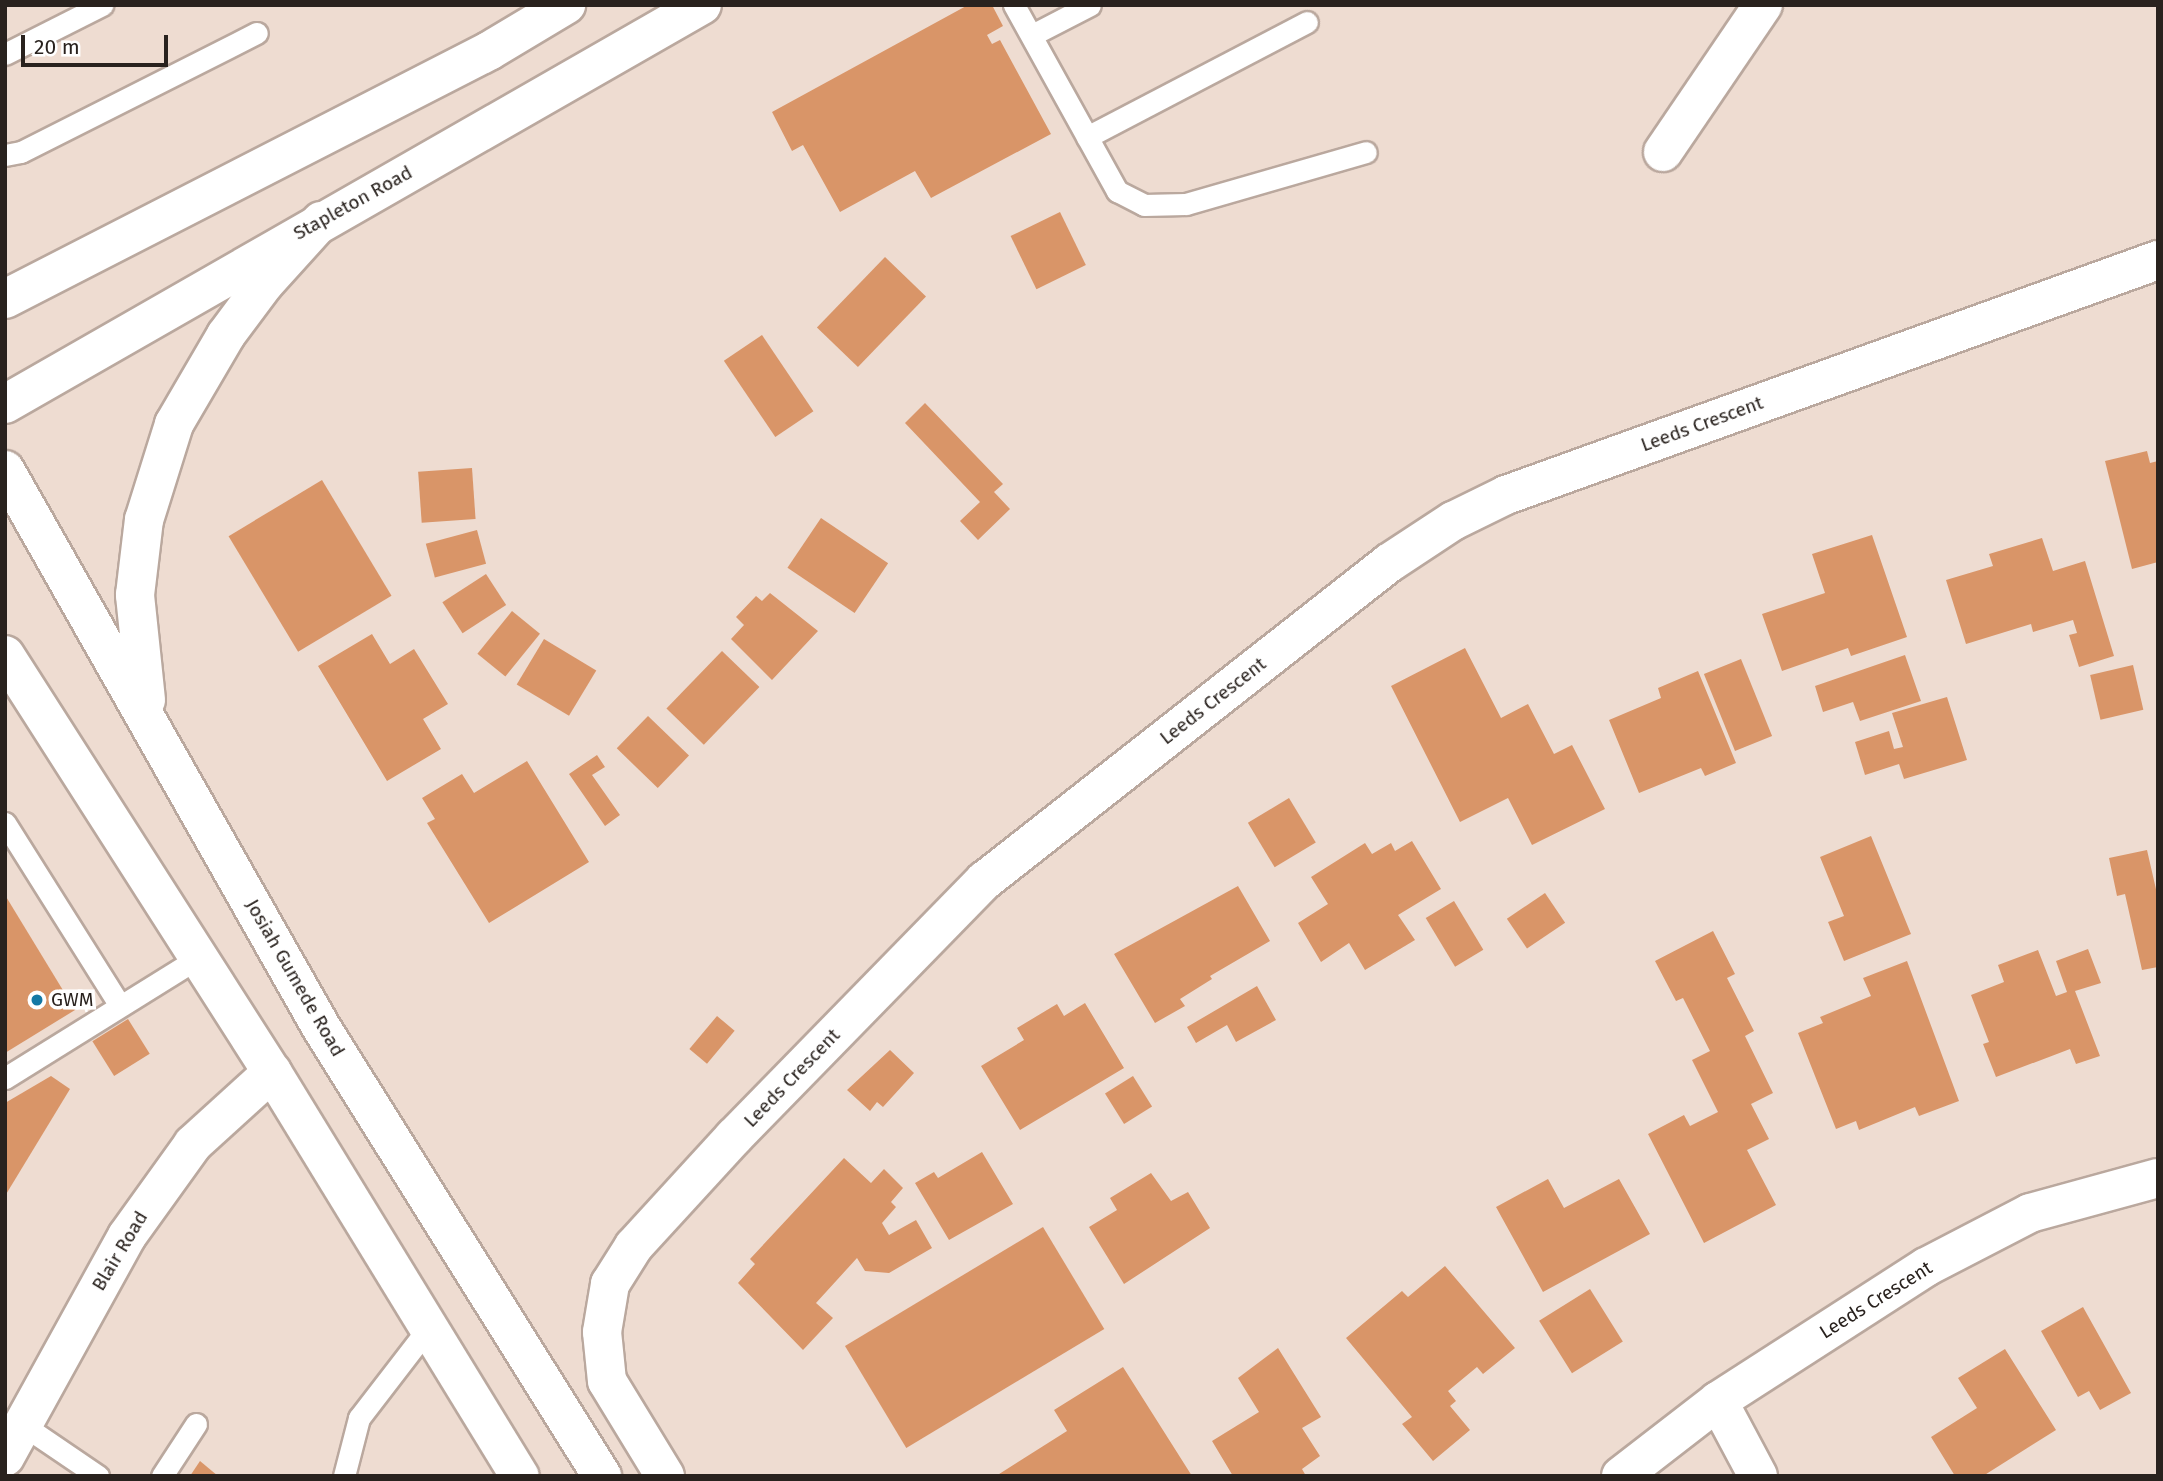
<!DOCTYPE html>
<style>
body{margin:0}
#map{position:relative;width:2163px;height:1481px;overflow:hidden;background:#eedcd1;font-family:"Fira Sans",sans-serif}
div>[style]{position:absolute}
.building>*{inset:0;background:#d99568;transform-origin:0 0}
.roads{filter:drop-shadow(2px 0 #baa89e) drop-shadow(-2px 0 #baa89e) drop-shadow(0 2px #baa89e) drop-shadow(0 -2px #baa89e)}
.service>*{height:21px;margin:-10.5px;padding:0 10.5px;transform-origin:10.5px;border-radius:10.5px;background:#fff}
.minor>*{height:38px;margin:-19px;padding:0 19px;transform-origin:19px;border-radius:19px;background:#fff}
.secondary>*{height:38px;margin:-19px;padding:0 19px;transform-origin:19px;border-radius:19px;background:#fff}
.primary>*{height:38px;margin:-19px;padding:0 19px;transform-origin:19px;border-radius:19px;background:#fff}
.dots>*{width:19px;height:19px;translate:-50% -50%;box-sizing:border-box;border:4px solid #fff;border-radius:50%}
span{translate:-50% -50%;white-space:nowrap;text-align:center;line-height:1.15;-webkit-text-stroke:7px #fff;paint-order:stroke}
.street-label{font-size:19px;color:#29221e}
.poi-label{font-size:19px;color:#29221e}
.left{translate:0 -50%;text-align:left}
.frame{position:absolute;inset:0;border:7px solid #29221e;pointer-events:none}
.scale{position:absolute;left:21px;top:35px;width:147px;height:32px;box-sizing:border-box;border:4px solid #29221e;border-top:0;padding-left:9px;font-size:21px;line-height:24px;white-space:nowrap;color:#29221e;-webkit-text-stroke:5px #fff;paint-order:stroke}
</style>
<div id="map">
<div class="building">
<div style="clip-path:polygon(968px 5px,992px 5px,1003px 26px,987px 35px,992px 44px,1000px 40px,1051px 134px,931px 198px,915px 171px,840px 212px,803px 145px,792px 151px,772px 112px)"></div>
<div style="left:1060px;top:212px;width:59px;height:55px;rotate:64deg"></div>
<div style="left:885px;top:257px;width:57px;height:98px;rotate:44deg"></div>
<div style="left:762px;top:335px;width:92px;height:46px;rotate:56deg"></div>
<div style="clip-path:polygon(925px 403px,1003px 484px,994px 492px,1010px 509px,978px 540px,960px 521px,980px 502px,905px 423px)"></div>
<div style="clip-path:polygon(2147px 451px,2150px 463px,2158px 461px,2158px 562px,2132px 569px,2105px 461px)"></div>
<div style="left:472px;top:468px;width:51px;height:54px;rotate:86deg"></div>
<div style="left:322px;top:480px;width:135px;height:109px;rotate:59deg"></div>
<div style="left:821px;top:518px;width:81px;height:60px;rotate:34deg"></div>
<div style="left:477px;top:530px;width:35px;height:53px;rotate:75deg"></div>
<div style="clip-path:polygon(1872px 535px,1907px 637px,1851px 656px,1848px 648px,1782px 671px,1762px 614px,1825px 593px,1812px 554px)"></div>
<div style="clip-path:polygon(2042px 538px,2053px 571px,2085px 561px,2114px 656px,2079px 667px,2069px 635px,2077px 633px,2073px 620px,2033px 632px,2031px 624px,1966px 644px,1946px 580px,1993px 566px,1989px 554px)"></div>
<div style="left:486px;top:574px;width:37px;height:52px;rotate:57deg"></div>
<div style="clip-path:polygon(770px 593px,818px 631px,772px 680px,731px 639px,744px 625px,736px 617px,756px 596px,762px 601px)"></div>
<div style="left:512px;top:611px;width:36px;height:55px;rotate:39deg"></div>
<div style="clip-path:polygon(372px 634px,390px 664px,414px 649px,448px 704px,423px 719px,441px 749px,387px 781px,318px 666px)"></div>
<div style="left:544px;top:639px;width:61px;height:53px;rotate:31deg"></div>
<div style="clip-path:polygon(1465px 648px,1501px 718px,1528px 704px,1554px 754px,1572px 745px,1605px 809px,1532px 845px,1508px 798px,1460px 822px,1391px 686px)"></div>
<div style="left:722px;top:651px;width:52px;height:80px;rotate:44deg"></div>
<div style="clip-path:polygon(1905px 655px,1921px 701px,1860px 721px,1853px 702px,1823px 712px,1815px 686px)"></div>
<div style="left:1741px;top:659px;width:83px;height:40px;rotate:68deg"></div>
<div style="left:2133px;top:665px;width:46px;height:44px;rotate:77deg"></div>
<div style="clip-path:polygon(1698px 671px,1736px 763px,1705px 776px,1701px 768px,1639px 793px,1609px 720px,1661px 698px,1658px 688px)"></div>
<div style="clip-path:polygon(1947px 697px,1967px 760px,1904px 779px,1899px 764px,1865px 775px,1855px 742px,1889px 731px,1894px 749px,1903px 747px,1892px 713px)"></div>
<div style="left:648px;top:716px;width:57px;height:45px;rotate:44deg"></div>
<div style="clip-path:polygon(597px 755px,605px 767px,592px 775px,620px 815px,605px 826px,569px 774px)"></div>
<div style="clip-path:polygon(527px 761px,589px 862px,489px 923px,427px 823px,435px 819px,422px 798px,462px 774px,474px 793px)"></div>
<div style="left:1289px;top:798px;width:52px;height:48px;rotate:59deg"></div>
<div style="clip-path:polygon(1871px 836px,1911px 934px,1844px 961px,1828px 922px,1844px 916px,1820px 857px)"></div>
<div style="clip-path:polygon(1412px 841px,1441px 889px,1398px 915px,1415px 940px,1365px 970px,1349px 943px,1321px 962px,1298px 923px,1328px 904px,1311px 877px,1365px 843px,1372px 854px,1391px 843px,1395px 851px)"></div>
<div style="clip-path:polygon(2147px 850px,2158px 898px,2158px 967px,2142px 970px,2125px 894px,2117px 896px,2109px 858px)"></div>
<div style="clip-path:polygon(1238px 886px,1270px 941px,1210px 976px,1212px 979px,1180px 999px,1185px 1006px,1155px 1023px,1114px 954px)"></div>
<div style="left:1545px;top:893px;width:36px;height:46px;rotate:56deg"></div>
<div style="clip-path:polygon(5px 895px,75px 1010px,5px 1053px)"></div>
<div style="left:1454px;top:901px;width:57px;height:33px;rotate:59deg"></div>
<div style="clip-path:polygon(1713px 931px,1735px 974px,1727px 978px,1754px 1031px,1745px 1036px,1773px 1093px,1751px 1104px,1769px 1139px,1747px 1150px,1776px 1205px,1704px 1243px,1648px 1134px,1684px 1115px,1690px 1126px,1718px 1112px,1692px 1060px,1710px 1051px,1683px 998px,1676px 1001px,1655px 961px)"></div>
<div style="clip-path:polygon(2088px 949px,2101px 983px,2075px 991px,2100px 1056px,2076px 1064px,2070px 1049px,1996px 1077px,1983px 1044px,1989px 1042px,1971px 995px,2004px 982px,1998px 965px,2038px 950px,2056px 996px,2067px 992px,2056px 961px)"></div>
<div style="clip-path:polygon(1907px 961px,1959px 1101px,1919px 1116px,1915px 1107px,1859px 1130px,1856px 1121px,1836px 1129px,1798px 1033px,1823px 1023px,1820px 1017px,1871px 996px,1863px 978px)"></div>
<div style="clip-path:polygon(1257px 986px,1276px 1020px,1236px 1042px,1227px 1025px,1196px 1043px,1187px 1027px)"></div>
<div style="clip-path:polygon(1085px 1003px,1124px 1068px,1020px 1130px,981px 1066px,1024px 1040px,1017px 1028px,1057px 1004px,1064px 1016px)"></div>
<div style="left:717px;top:1016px;width:23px;height:43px;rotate:40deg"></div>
<div style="left:128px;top:1019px;width:41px;height:42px;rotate:58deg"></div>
<div style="clip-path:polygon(890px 1050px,914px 1073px,883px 1107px,877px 1102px,870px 1111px,847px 1090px)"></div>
<div style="clip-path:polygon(51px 1076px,70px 1089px,5px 1196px,5px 1103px)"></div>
<div style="left:1133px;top:1076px;width:36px;height:33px;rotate:58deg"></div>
<div style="clip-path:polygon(982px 1152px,1013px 1204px,949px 1240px,915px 1183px,934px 1172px,938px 1178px)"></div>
<div style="clip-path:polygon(844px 1158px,871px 1183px,884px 1169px,903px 1188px,891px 1202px,896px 1207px,882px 1223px,889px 1235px,916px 1220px,932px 1248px,889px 1273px,865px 1271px,857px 1258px,816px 1303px,833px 1318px,803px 1350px,738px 1283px,755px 1264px,750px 1259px)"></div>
<div style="clip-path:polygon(1151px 1173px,1171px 1201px,1188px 1192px,1210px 1228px,1124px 1284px,1089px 1227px,1117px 1210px,1110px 1198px)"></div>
<div style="clip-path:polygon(1548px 1179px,1564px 1208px,1619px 1179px,1650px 1234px,1543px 1292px,1496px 1207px)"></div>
<div style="left:1043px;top:1227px;width:119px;height:231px;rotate:59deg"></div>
<div style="clip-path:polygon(1445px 1266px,1515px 1348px,1483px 1374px,1477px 1367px,1448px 1391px,1456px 1401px,1450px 1406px,1470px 1430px,1433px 1461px,1402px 1424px,1412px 1417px,1346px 1338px,1402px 1291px,1408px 1297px)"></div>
<div style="left:1590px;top:1289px;width:62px;height:60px;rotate:58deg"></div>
<div style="clip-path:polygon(2083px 1307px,2131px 1393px,2100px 1410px,2089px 1391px,2078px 1397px,2041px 1331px)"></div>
<div style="clip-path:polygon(1278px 1348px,1321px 1417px,1302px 1428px,1320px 1456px,1302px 1469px,1306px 1476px,1233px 1476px,1212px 1441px,1259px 1412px,1238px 1378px)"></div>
<div style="clip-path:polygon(2005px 1349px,2056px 1430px,1983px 1476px,1955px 1476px,1931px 1437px,1977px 1408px,1958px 1378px)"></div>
<div style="clip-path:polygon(1123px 1367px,1192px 1476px,996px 1476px,1067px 1431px,1054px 1410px)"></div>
<div style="clip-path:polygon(200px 1461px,218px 1476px,190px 1476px)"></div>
</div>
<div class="roads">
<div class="service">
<div style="left:1014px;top:5px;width:213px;rotate:61deg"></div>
<div style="left:1117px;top:191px;width:30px;rotate:27deg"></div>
<div style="left:1144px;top:205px;width:42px;rotate:-1.4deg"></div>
<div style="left:1186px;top:204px;width:187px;rotate:-16.1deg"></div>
<div style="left:1032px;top:35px;width:65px;rotate:-27.3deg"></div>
<div style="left:5px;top:54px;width:109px;rotate:-26.8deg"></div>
<div style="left:1087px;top:137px;width:248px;rotate:-27.6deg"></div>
<div style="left:5px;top:155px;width:16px;rotate:-11deg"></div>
<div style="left:21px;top:152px;width:264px;rotate:-26.8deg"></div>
<div style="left:5px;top:823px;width:214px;rotate:57.8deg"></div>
<div style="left:5px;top:1078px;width:227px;rotate:-31.9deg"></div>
<div style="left:23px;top:1425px;width:91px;rotate:34.2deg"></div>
<div style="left:162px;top:1476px;width:62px;rotate:-56.8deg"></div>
<div style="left:344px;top:1476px;width:60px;rotate:-75.5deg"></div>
<div style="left:359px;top:1418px;width:115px;rotate:-52.4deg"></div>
</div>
<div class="minor">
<div style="left:1663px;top:152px;width:178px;rotate:-55.8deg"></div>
<div style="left:1718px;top:1401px;width:85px;rotate:61.9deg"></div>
<div style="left:5px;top:1457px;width:252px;rotate:-61.1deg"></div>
<div style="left:127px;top:1236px;width:113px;rotate:-54.3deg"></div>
<div style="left:193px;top:1144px;width:107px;rotate:-42.3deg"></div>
<div style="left:665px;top:1476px;width:111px;rotate:-121.4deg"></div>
<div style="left:607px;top:1381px;width:49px;rotate:-95.8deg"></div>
<div style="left:602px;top:1332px;width:49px;rotate:-80.5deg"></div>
<div style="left:610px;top:1284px;width:45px;rotate:-57.7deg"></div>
<div style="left:634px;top:1246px;width:148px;rotate:-47.5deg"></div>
<div style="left:734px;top:1137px;width:358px;rotate:-45.7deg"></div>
<div style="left:984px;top:881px;width:515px;rotate:-38.14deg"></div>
<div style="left:1389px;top:563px;width:77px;rotate:-33.3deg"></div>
<div style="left:1453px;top:521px;width:59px;rotate:-26.1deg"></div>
<div style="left:1506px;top:495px;width:693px;rotate:-19.82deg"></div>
<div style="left:1621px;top:1476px;width:123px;rotate:-37.7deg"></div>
<div style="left:1718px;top:1401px;width:247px;rotate:-32.8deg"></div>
<div style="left:1926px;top:1267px;width:117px;rotate:-27.4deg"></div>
<div style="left:2030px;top:1213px;width:133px;rotate:-15.3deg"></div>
</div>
<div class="secondary">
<div style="left:5px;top:299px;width:544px;rotate:-27.13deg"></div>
<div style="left:489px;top:51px;width:90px;rotate:-30.9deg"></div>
<div style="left:5px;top:404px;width:803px;rotate:-29.79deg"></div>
</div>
<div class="primary">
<div style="left:5px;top:470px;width:640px;rotate:60.43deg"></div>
<div style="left:321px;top:1027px;width:530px;rotate:57.96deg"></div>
<div style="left:5px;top:655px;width:495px;rotate:57.4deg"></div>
<div style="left:272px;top:1072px;width:474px;rotate:58.5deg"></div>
<div style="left:146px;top:700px;width:106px;rotate:-96deg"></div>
<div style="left:135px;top:595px;width:76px;rotate:-83.2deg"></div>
<div style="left:144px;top:520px;width:101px;rotate:-72.6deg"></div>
<div style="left:174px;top:424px;width:103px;rotate:-59.7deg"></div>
<div style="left:226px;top:335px;width:64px;rotate:-53.3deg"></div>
<div style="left:264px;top:284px;width:85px;rotate:-47.9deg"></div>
</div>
</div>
<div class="dots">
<div style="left:37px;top:1000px;background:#1579a5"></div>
</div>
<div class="street-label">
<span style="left:353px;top:203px;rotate:-29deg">Stapleton Road</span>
<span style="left:1702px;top:424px;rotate:-20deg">Leeds Crescent</span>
<span style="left:1213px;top:701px;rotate:-38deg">Leeds Crescent</span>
<span style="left:295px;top:978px;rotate:60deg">Josiah Gumede Road</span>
<span style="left:792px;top:1078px;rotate:-46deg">Leeds Crescent</span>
<span style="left:120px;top:1251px;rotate:-59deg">Blair Road</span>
<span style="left:1876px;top:1300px;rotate:-32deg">Leeds Crescent</span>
</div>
<div class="poi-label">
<span class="left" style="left:51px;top:1000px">GWM</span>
</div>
<div class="frame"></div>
<div class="scale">20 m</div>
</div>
